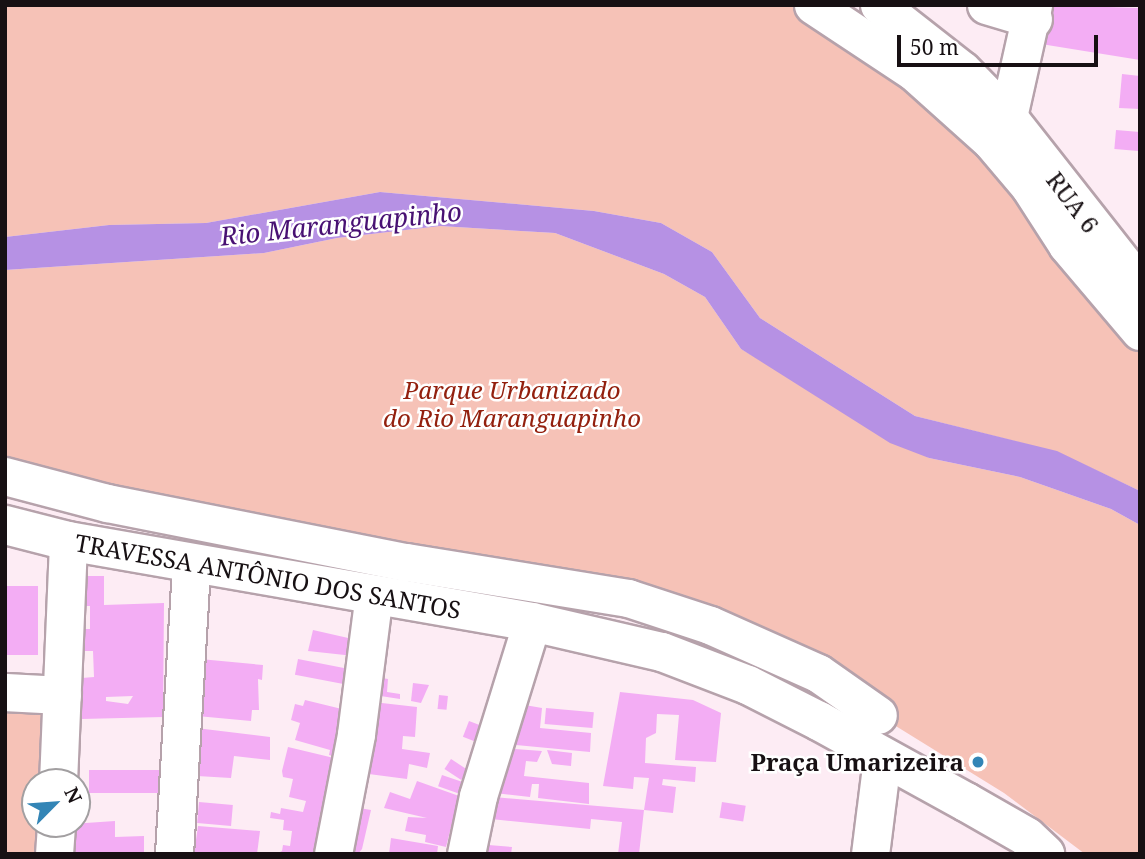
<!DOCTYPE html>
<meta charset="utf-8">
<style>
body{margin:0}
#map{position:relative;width:1145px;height:859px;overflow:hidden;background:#fdecf4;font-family:"Noto Serif",serif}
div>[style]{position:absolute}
.green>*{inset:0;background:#f6c2b7}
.water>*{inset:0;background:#b691e4}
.building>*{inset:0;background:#f3adf4;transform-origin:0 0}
.roads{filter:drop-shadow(2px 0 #b6a2ab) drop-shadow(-2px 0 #b6a2ab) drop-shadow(0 2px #b6a2ab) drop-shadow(0 -2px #b6a2ab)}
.minor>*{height:37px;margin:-18.5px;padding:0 18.5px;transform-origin:18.5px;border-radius:18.5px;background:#fff}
.major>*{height:38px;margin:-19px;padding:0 19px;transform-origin:19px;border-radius:19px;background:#fff}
.dots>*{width:19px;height:19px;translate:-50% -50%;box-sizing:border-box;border:4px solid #fff;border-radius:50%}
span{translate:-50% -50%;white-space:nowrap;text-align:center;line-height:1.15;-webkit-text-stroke:5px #fff;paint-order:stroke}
.street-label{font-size:24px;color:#171013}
.park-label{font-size:24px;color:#93200e;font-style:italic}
.poi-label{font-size:24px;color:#171013;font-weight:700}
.right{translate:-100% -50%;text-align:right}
.water-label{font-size:26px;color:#481173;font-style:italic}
.frame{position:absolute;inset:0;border:7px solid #171013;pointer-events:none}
.north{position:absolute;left:21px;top:768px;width:70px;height:70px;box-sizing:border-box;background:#fff;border:2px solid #a29fa1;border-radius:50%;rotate:65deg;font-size:19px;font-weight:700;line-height:28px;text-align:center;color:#171013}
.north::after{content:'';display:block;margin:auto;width:24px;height:32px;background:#3385b6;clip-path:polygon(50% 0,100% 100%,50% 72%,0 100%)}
.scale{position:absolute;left:897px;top:35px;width:201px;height:32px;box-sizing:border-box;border:4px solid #171013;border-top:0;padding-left:9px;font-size:21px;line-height:24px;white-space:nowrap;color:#171013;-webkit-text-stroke:5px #fff;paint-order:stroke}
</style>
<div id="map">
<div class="green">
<div style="clip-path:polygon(5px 5px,813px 5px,914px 72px,1140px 331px,1140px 491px,1057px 452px,915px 416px,760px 318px,712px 252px,661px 223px,594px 211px,380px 192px,206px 223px,109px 225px,5px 237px)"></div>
<div style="clip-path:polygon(440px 226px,555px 233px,664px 274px,705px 297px,741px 349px,929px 458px,1020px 477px,1111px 509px,1140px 525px,1140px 854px,1085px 854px,1004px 793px,878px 715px,710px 625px,5px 476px,5px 270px,264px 253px,337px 238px)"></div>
<div style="clip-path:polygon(5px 701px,46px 702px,44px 782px,35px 782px,35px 824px,43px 824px,42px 854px,5px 854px)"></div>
</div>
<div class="water">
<div style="clip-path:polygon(380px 192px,594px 211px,661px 223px,712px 252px,760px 318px,915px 416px,1057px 451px,1140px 491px,1140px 525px,1111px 509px,1020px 477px,929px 458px,890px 443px,741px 349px,705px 297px,664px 274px,555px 233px,440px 226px,337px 238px,264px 253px,5px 270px,5px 237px,109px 225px,206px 223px)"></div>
</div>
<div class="building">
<div style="clip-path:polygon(1044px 5px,1140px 8px,1140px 60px,1041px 44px)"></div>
<div style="clip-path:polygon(1122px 74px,1140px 76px,1140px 109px,1119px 108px)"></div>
<div style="left:1116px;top:130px;width:24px;height:19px;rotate:5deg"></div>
<div style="clip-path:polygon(evenodd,87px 576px,104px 576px,104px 605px,164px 603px,163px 717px,81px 719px,82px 678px,94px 677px,93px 651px,82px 651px,83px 629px,90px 629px,90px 606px,85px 606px,87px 576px,133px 696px,128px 704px,106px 701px,106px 697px,133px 696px)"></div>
<div style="left:5px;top:586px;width:33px;height:69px"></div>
<div style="clip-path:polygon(313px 630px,357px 640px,354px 656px,308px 651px)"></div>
<div style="clip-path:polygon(200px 659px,263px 665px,262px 680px,258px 679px,259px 710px,252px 710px,251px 721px,197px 716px)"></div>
<div style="left:298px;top:659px;width:48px;height:16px;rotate:11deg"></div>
<div style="clip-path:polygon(376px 677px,388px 679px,387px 692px,400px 694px,400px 699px,374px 695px)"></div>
<div style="clip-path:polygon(413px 683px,429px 685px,421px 703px,411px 701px)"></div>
<div style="clip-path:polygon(620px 692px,693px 700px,721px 713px,716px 762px,675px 760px,679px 715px,657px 714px,656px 733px,646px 738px,645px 763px,696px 767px,695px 782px,663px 779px,662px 785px,676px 787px,673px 813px,644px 810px,649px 778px,634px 777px,633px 789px,603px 786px)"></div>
<div style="left:439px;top:695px;width:9px;height:14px;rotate:6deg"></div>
<div style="clip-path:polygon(305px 700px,350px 711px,339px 758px,329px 755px,330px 750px,295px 740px,300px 723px,291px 720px,295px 704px,303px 706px)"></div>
<div style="clip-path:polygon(373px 702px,417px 707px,415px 737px,403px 736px,402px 749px,430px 753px,427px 768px,409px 764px,407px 779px,361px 773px)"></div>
<div style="clip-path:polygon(519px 704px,542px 708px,540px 728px,591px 733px,590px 752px,504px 744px)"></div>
<div style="left:546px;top:708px;width:48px;height:16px;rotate:5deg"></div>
<div style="left:469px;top:721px;width:19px;height:17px;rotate:21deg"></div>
<div style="clip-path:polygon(196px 728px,270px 737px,270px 760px,234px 756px,231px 778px,197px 776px)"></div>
<div style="clip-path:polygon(288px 747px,334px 758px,317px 854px,276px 854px,282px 851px,283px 845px,290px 846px,292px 831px,283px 830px,284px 820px,270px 818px,271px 812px,280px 814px,281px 808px,303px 812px,306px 801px,289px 797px,293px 779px,283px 777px,282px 771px)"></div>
<div style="clip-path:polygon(503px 748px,542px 751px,537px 762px,526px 761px,524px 776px,589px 783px,589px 804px,538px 798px,539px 784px,532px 784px,530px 797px,494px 793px)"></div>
<div style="clip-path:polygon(547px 750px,572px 753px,571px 766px,552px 764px)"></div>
<div style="left:451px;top:759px;width:20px;height:12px;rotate:33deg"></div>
<div style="left:163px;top:770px;width:23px;height:74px;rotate:90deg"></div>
<div style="left:442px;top:775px;width:21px;height:12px;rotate:19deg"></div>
<div style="clip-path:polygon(417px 781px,459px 796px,446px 847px,425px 842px,426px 835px,405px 831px,408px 817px,427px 818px,384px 808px,390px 792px,410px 799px)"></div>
<div style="clip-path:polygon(494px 797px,644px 810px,639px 854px,618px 854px,622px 822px,591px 819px,590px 829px,491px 819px)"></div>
<div style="left:199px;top:802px;width:34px;height:21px;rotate:5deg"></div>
<div style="left:722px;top:802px;width:24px;height:16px;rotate:9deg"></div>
<div style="clip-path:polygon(353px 807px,371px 810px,362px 849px,358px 854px,342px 854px)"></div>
<div style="clip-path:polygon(115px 821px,115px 837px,144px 836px,144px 854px,71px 854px,71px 824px)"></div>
<div style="clip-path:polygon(198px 826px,260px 831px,257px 854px,194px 854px)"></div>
<div style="clip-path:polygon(391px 838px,438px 846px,437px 854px,389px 854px)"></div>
<div style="clip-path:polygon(476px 844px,512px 847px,511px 854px,475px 854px)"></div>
</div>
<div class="roads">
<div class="minor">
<div style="left:813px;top:5px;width:121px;rotate:33.6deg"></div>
<div style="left:914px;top:72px;width:103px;rotate:41.9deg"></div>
<div style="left:991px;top:141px;width:59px;rotate:49.8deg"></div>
<div style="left:1029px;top:186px;width:70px;rotate:57.2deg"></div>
<div style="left:1067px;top:245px;width:113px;rotate:49.7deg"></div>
<div style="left:879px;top:5px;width:105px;rotate:38.1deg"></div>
<div style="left:962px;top:70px;width:66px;rotate:45.6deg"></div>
<div style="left:1008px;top:117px;width:214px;rotate:51.8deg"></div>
<div style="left:986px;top:5px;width:49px;rotate:16.6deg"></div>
<div style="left:1008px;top:117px;width:115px;rotate:-77.4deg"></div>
<div style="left:5px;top:476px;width:106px;rotate:14.8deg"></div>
<div style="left:107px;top:503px;width:305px;rotate:11.2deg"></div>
<div style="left:406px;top:562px;width:225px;rotate:9.2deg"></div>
<div style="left:628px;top:598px;width:86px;rotate:18.2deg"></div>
<div style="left:710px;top:625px;width:118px;rotate:24deg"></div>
<div style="left:818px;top:673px;width:73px;rotate:35deg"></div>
<div style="left:5px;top:692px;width:57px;rotate:3deg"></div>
<div style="left:58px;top:782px;width:241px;rotate:-87.6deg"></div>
<div style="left:54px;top:854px;width:30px;rotate:-86deg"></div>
<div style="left:174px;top:854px;width:290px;rotate:-86.6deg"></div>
<div style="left:333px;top:854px;width:122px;rotate:-79.1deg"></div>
<div style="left:356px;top:734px;width:141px;rotate:-82.7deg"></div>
<div style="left:466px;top:854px;width:59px;rotate:-78.3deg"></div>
<div style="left:478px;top:796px;width:182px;rotate:-72.8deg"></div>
<div style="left:870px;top:854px;width:96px;rotate:-82.8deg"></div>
</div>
<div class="major">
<div style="left:5px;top:525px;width:65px;rotate:14.3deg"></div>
<div style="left:68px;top:541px;width:471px;rotate:9.9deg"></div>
<div style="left:532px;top:622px;width:133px;rotate:13deg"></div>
<div style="left:662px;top:652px;width:92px;rotate:21deg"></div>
<div style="left:748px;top:685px;width:80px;rotate:26.9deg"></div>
<div style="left:819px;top:721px;width:168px;rotate:28.9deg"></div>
<div style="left:966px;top:802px;width:70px;rotate:29.8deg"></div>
<div style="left:1027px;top:837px;width:25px;rotate:43deg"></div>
</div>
</div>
<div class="dots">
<div style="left:978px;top:762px;background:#3385b6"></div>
</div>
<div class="street-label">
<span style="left:1073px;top:202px;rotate:53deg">RUA 6</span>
<span style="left:268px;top:576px;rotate:10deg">TRAVESSA ANTÔNIO DOS SANTOS</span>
</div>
<div class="park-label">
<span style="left:512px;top:404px">Parque Urbanizado<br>do Rio Maranguapinho</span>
</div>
<div class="poi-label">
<span class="right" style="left:964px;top:762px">Praça Umarizeira</span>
</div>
<div class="water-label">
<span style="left:341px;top:224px;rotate:-6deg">Rio Maranguapinho</span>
</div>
<div class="frame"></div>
<div class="north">N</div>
<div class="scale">50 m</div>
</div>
